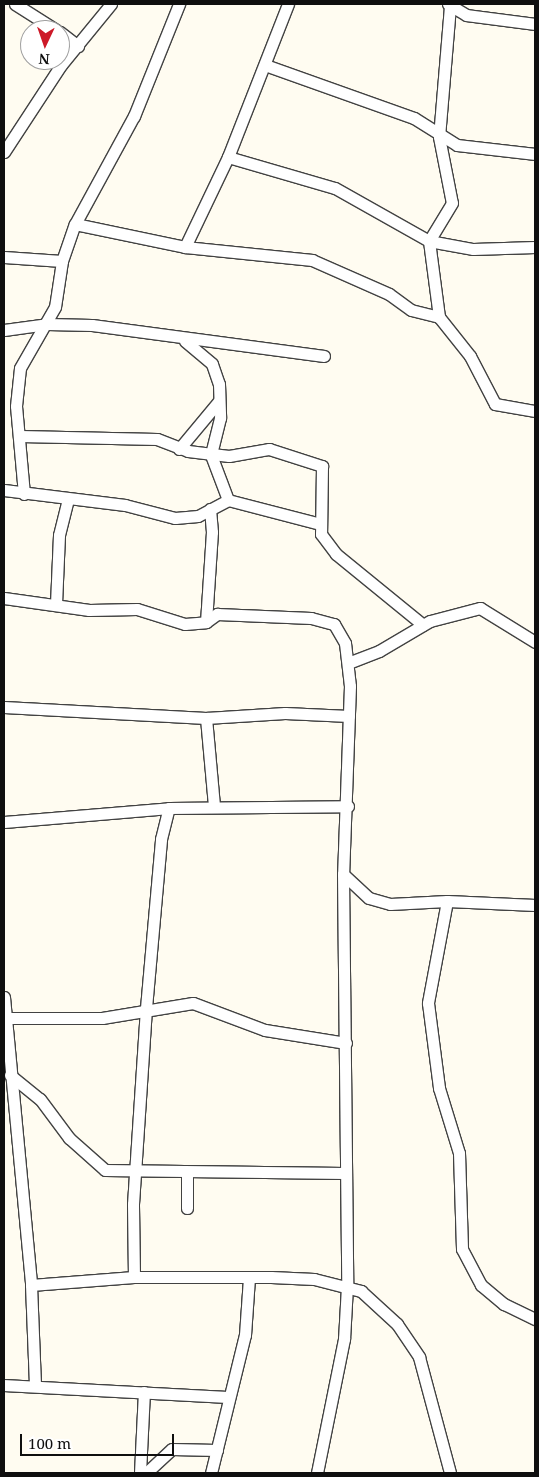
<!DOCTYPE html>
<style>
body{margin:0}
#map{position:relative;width:539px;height:1477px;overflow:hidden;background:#fffcf1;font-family:"Noto Serif",serif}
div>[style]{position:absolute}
.roads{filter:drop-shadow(1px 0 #424242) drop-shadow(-1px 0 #424242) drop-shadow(0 1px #424242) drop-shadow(0 -1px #424242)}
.minor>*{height:11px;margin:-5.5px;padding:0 5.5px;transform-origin:5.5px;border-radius:5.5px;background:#fff}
span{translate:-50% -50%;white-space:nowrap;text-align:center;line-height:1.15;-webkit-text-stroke:5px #fff;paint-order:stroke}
.frame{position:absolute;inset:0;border:5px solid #0f0f0f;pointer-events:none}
.north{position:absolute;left:20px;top:20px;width:50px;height:50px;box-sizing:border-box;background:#fff;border:1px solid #9f9f9f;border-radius:50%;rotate:183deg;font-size:14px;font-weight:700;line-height:20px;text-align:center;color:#0f0f0f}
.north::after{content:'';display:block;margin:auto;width:18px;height:22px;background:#cd1928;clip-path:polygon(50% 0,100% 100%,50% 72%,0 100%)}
.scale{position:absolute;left:20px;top:1434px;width:154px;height:22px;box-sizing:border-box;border:2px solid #0f0f0f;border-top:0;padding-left:6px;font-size:15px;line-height:18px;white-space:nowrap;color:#0f0f0f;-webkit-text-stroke:4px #fff;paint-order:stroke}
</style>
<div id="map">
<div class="roads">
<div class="minor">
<div style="left:15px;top:4px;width:49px;rotate:32.4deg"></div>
<div style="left:448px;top:4px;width:21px;rotate:31deg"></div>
<div style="left:466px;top:15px;width:70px;rotate:7.4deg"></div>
<div style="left:450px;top:6px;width:131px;rotate:94.8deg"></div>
<div style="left:439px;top:137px;width:67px;rotate:78.9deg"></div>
<div style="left:452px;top:203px;width:44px;rotate:121.2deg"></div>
<div style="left:429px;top:241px;width:77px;rotate:82.5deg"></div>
<div style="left:439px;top:317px;width:50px;rotate:51.5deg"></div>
<div style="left:470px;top:356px;width:54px;rotate:62.5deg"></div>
<div style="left:495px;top:404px;width:41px;rotate:9.9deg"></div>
<div style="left:60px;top:32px;width:23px;rotate:38deg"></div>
<div style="left:265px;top:65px;width:158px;rotate:19.6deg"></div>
<div style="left:414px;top:118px;width:51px;rotate:32.1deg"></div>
<div style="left:457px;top:145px;width:79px;rotate:6.6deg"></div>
<div style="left:4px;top:152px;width:104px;rotate:-56.8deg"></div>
<div style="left:61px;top:65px;width:79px;rotate:-50.7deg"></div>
<div style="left:228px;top:157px;width:111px;rotate:16.2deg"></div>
<div style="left:335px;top:188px;width:108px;rotate:29.4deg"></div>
<div style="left:429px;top:241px;width:45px;rotate:10.3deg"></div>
<div style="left:473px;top:249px;width:62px;rotate:-1.8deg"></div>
<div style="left:75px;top:224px;width:112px;rotate:11.8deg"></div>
<div style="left:185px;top:247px;width:128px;rotate:5.8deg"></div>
<div style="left:312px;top:260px;width:84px;rotate:23.8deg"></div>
<div style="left:389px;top:294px;width:27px;rotate:36deg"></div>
<div style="left:411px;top:310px;width:29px;rotate:14deg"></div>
<div style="left:185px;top:247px;width:100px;rotate:-64.5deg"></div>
<div style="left:228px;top:157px;width:164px;rotate:-68.6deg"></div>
<div style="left:4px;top:257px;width:58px;rotate:3.9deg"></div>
<div style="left:4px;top:330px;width:43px;rotate:-7.9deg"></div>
<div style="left:47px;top:324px;width:45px;rotate:1.3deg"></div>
<div style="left:92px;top:325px;width:234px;rotate:7.6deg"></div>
<div style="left:185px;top:341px;width:35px;rotate:40deg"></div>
<div style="left:212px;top:364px;width:21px;rotate:71deg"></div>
<div style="left:219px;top:384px;width:34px;rotate:88deg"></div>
<div style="left:220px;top:418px;width:38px;rotate:104deg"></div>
<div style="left:211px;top:455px;width:48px;rotate:69.3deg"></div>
<div style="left:228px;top:500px;width:95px;rotate:14.6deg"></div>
<div style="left:20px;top:436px;width:137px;rotate:1.3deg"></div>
<div style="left:157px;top:439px;width:33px;rotate:21deg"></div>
<div style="left:188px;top:451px;width:41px;rotate:7deg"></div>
<div style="left:229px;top:456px;width:41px;rotate:-9.9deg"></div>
<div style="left:269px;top:449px;width:56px;rotate:17.8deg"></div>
<div style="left:322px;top:466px;width:68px;rotate:90.8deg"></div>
<div style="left:321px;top:534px;width:25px;rotate:53deg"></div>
<div style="left:336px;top:554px;width:112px;rotate:39.2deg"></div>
<div style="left:179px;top:449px;width:62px;rotate:-50.2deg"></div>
<div style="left:4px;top:490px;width:122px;rotate:7.1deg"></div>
<div style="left:125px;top:505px;width:52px;rotate:14.6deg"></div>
<div style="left:175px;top:518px;width:23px;rotate:-5deg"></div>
<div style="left:198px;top:516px;width:34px;rotate:-28deg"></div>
<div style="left:24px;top:494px;width:88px;rotate:-95.2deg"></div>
<div style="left:16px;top:406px;width:38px;rotate:-84deg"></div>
<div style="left:20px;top:368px;width:70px;rotate:-60.2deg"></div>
<div style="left:55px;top:307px;width:47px;rotate:-81.3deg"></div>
<div style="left:62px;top:261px;width:39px;rotate:-71deg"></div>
<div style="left:75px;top:224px;width:123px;rotate:-61.4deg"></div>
<div style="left:134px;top:116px;width:121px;rotate:-68.1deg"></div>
<div style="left:4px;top:598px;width:86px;rotate:8deg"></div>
<div style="left:89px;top:610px;width:48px;rotate:-1.2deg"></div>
<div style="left:137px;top:609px;width:50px;rotate:17.4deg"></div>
<div style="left:185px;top:624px;width:21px;rotate:-5deg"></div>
<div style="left:206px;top:622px;width:14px;rotate:-36deg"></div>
<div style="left:217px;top:614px;width:94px;rotate:2.4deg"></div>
<div style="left:311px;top:618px;width:24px;rotate:15deg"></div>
<div style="left:334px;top:624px;width:22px;rotate:60deg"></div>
<div style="left:345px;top:643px;width:43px;rotate:83.4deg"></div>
<div style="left:350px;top:686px;width:188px;rotate:92.1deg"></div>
<div style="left:343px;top:874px;width:412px;rotate:89.4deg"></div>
<div style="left:347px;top:1286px;width:53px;rotate:93.2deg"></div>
<div style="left:344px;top:1339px;width:137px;rotate:101.4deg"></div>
<div style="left:56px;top:604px;width:69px;rotate:-87.5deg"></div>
<div style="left:59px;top:535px;width:37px;rotate:-76deg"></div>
<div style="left:206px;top:622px;width:90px;rotate:-86.2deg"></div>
<div style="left:212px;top:532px;width:23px;rotate:-95deg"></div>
<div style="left:348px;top:663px;width:33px;rotate:-21deg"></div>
<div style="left:379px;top:651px;width:59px;rotate:-30.5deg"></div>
<div style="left:430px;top:621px;width:52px;rotate:-14.6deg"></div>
<div style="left:480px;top:608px;width:65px;rotate:31.7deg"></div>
<div style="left:4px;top:707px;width:202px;rotate:3.1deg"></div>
<div style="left:206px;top:718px;width:79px;rotate:-3.6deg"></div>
<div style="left:285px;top:713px;width:64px;rotate:2.7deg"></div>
<div style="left:206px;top:718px;width:88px;rotate:84.8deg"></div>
<div style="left:4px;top:822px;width:166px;rotate:-4.8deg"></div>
<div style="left:169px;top:808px;width:179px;rotate:-0.6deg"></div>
<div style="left:343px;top:874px;width:35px;rotate:43deg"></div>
<div style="left:369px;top:898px;width:22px;rotate:16deg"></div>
<div style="left:390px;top:904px;width:57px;rotate:-3deg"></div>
<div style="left:447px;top:901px;width:88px;rotate:2.6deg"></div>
<div style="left:447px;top:901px;width:104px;rotate:100.6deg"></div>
<div style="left:428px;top:1003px;width:86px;rotate:82.6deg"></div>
<div style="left:439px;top:1088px;width:68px;rotate:72.9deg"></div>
<div style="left:459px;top:1153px;width:96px;rotate:88.2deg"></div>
<div style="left:462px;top:1249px;width:41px;rotate:62.2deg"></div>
<div style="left:481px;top:1285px;width:30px;rotate:40deg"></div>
<div style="left:504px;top:1304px;width:34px;rotate:26deg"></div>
<div style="left:4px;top:997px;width:289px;rotate:84.6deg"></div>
<div style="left:31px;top:1285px;width:100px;rotate:87.7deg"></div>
<div style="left:4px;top:1018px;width:98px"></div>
<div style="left:102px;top:1018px;width:92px;rotate:-9.4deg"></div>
<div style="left:193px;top:1003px;width:77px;rotate:20.6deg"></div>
<div style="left:265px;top:1030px;width:82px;rotate:9.1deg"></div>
<div style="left:10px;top:1075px;width:38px;rotate:39deg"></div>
<div style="left:40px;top:1099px;width:49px;rotate:53.4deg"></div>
<div style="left:69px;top:1138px;width:48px;rotate:41.6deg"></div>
<div style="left:105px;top:1170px;width:239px;rotate:0.7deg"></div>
<div style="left:187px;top:1208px;width:36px;rotate:-90deg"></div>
<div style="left:134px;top:1277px;width:73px;rotate:-90.8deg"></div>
<div style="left:133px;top:1204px;width:196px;rotate:-86.2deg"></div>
<div style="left:146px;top:1008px;width:170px;rotate:-84.9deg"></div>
<div style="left:161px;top:839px;width:32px;rotate:-76deg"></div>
<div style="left:31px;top:1285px;width:103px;rotate:-4.4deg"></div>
<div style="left:134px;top:1277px;width:137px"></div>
<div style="left:271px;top:1277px;width:43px;rotate:2.7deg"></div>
<div style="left:314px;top:1279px;width:49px;rotate:14.3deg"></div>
<div style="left:361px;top:1291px;width:49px;rotate:42.5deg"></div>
<div style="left:397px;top:1324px;width:40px;rotate:56deg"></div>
<div style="left:419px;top:1357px;width:120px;rotate:75deg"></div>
<div style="left:4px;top:1385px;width:223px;rotate:3.1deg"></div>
<div style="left:140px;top:1473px;width:81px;rotate:-87.2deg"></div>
<div style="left:146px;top:1473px;width:35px;rotate:-43deg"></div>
<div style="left:172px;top:1449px;width:45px;rotate:1.3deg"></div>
<div style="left:211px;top:1473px;width:142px;rotate:-76.2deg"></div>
<div style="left:245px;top:1335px;width:57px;rotate:-86deg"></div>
</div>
</div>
<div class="frame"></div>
<div class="north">N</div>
<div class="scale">100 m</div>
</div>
